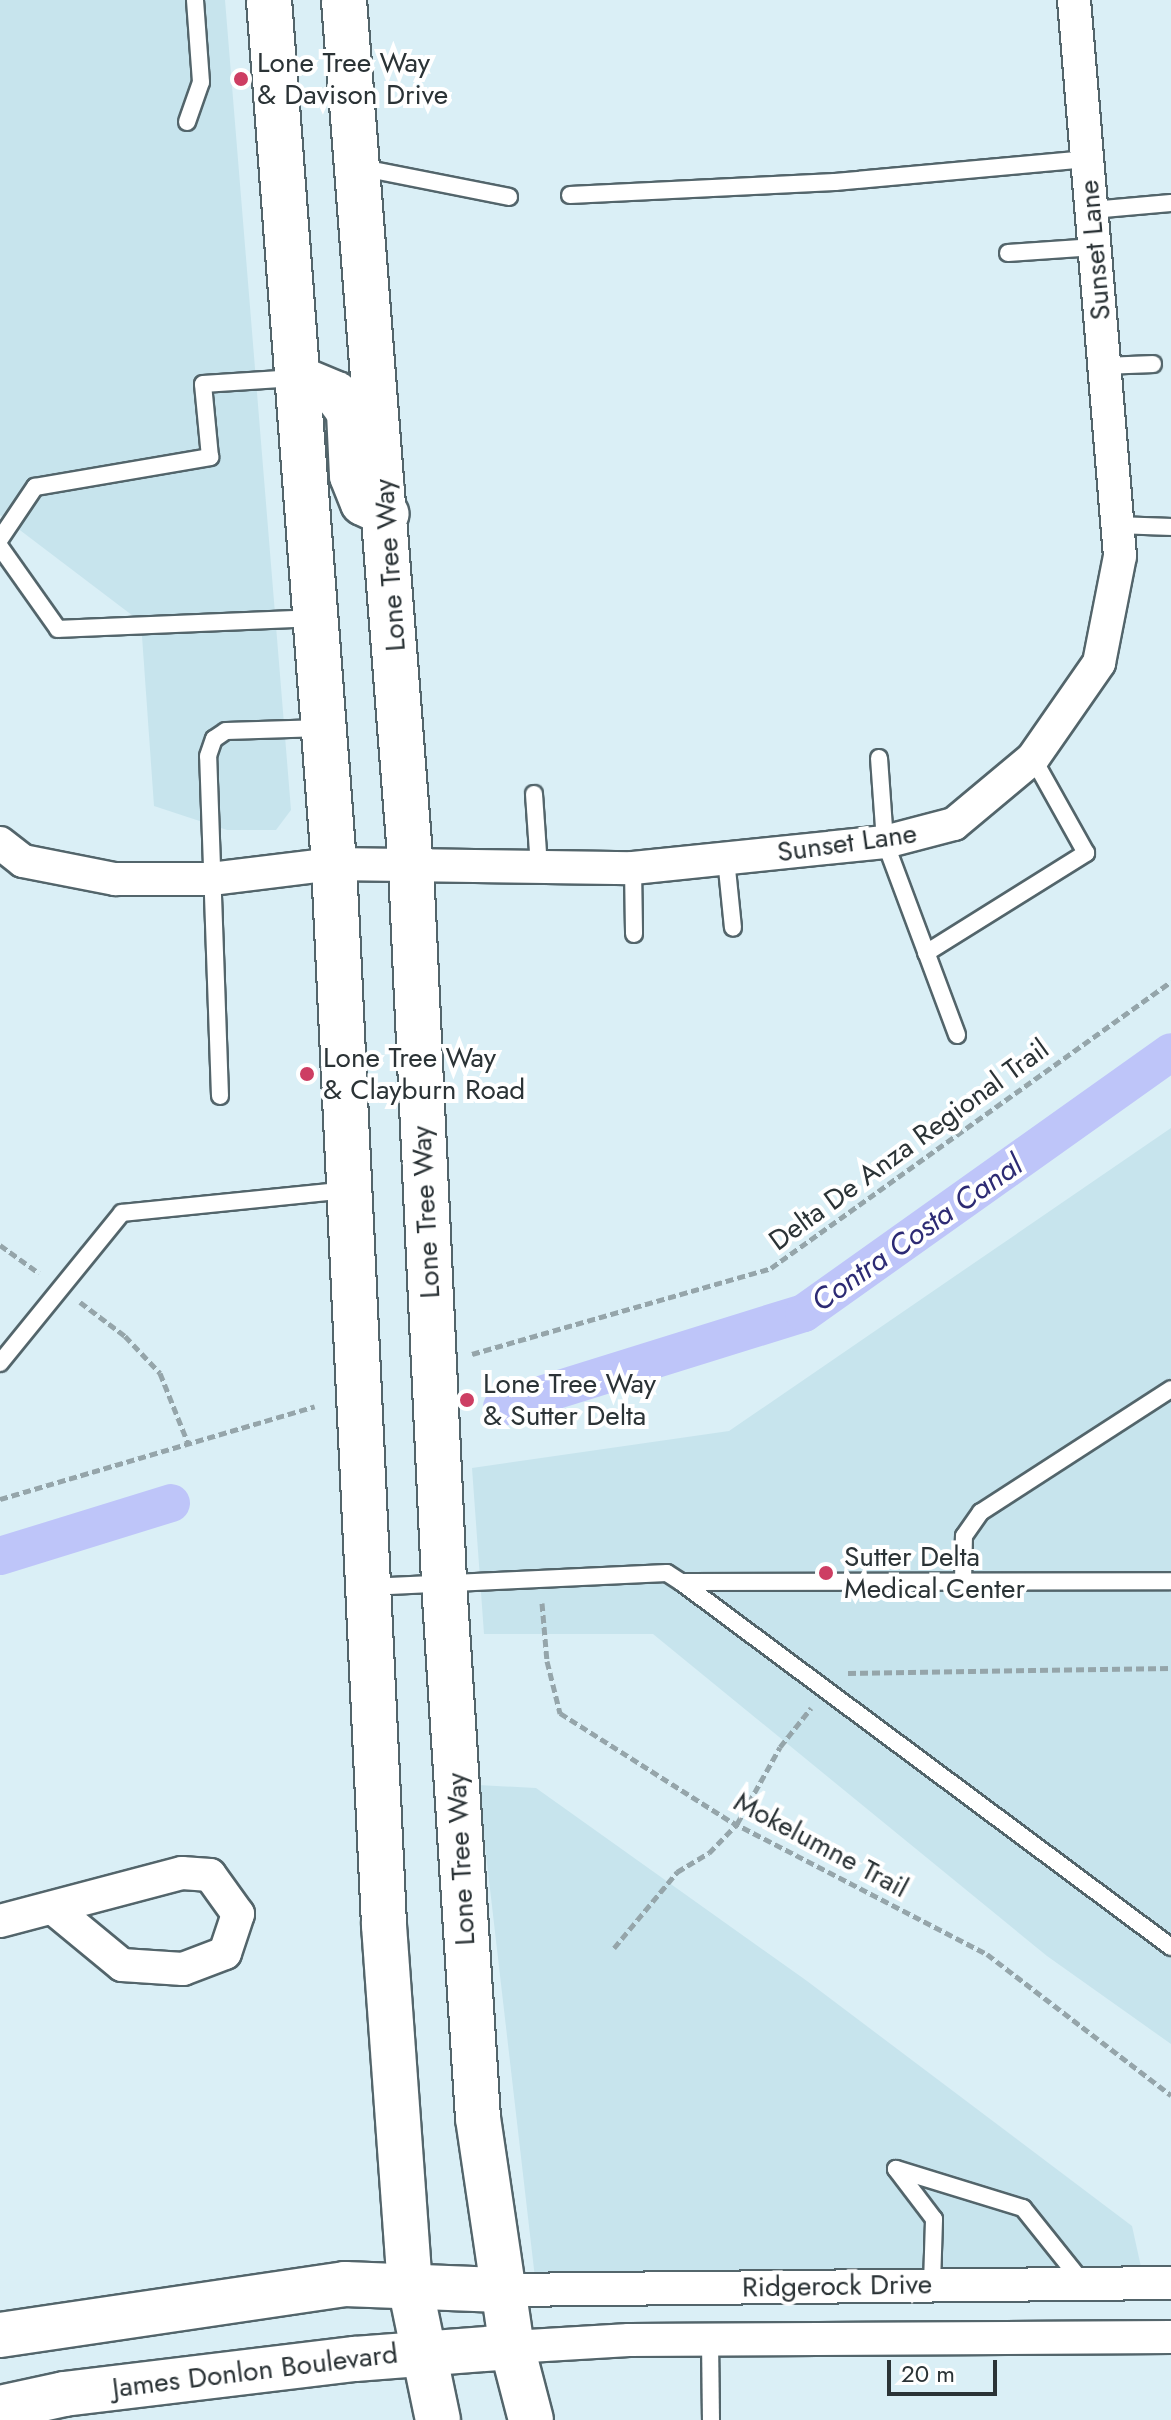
<!DOCTYPE html>
<style>
body{margin:0}
#map{position:relative;width:1171px;height:2420px;overflow:hidden;background:#daeff6;font-family:Jost,sans-serif}
div>[style]{position:absolute}
.built>*{inset:0;background:#c7e4ed}
.canal>*{height:38px;margin:-19px;padding:0 19px;transform-origin:19px;border-radius:19px;background:#bec5f9}
.path>*{height:5px;margin-top:-2.5px;transform-origin:0;background:repeating-linear-gradient(90deg,#95a5aa 0 8px,transparent 0 12px)}
.roads{filter:drop-shadow(2px 0 #53656b) drop-shadow(-2px 0 #53656b) drop-shadow(0 2px #53656b) drop-shadow(0 -2px #53656b)}
.lane>*{height:16px;margin:-8px;padding:0 8px;transform-origin:8px;border-radius:8px;background:#fff}
.street>*{height:32px;margin:-16px;padding:0 16px;transform-origin:16px;border-radius:16px;background:#fff}
.secondary>*{height:44px;margin:-22px;padding:0 22px;transform-origin:22px;border-radius:22px;background:#fff}
.primary>*{height:44px;margin:-22px;padding:0 22px;transform-origin:22px;border-radius:22px;background:#fff}
.dots>*{width:22px;height:22px;translate:-50% -50%;box-sizing:border-box;border:4px solid #fff;border-radius:50%}
span{translate:-50% -50%;white-space:nowrap;text-align:center;line-height:1.15;-webkit-text-stroke:8px #fff;paint-order:stroke}
.poi-label{font-size:28px;color:#2b3336}
.left{translate:0 -50%;text-align:left}
.street-label{font-size:28px;color:#2b3336}
.water-label{font-size:30px;color:#2d2b74;font-style:italic}
.scale{position:absolute;left:887px;top:2360px;width:110px;height:36px;box-sizing:border-box;border:4px solid #2b3336;border-top:0;padding-left:10px;font-size:24px;line-height:28px;white-space:nowrap;color:#2b3336;-webkit-text-stroke:6px #fff;paint-order:stroke}
</style>
<div id="map">
<div class="built">
<div style="clip-path:polygon(0 0,225px 0,291px 810px,276px 830px,227px 830px,154px 806px,141px 622px,0 515px)"></div>
<div style="clip-path:polygon(1171px 1128px,1171px 2044px,1047px 1956px,653px 1634px,484px 1634px,472px 1468px,729px 1431px)"></div>
<div style="clip-path:polygon(478px 1785px,536px 1788px,807px 1981px,1132px 2226px,1143px 2276px,535px 2278px)"></div>
</div>
<div class="canal">
<div style="left:502px;top:1407px;width:316px;rotate:-17.3deg"></div>
<div style="left:804px;top:1313px;width:450px;rotate:-35.4deg"></div>
<div style="left:0;top:1556px;width:179px;rotate:-17.2deg"></div>
</div>
<div class="path">
<div style="left:0;top:1245px;width:48px;rotate:35.7deg"></div>
<div style="left:80px;top:1302px;width:56px;rotate:37.1deg"></div>
<div style="left:125px;top:1336px;width:51px;rotate:46.6deg"></div>
<div style="left:160px;top:1373px;width:75px;rotate:68.2deg"></div>
<div style="left:472px;top:1354px;width:311px;rotate:-16deg"></div>
<div style="left:771px;top:1268px;width:492px;rotate:-35.6deg"></div>
<div style="left:0;top:1499px;width:328px;rotate:-16.4deg"></div>
<div style="left:542px;top:1603px;width:58px;rotate:85.1deg"></div>
<div style="left:547px;top:1661px;width:54px;rotate:76deg"></div>
<div style="left:560px;top:1713px;width:204px;rotate:32.4deg"></div>
<div style="left:732px;top:1822px;width:287px;rotate:27.4deg"></div>
<div style="left:987px;top:1954px;width:232px;rotate:37.5deg"></div>
<div style="left:848px;top:1673px;width:323px;rotate:-0.9deg"></div>
<div style="left:614px;top:1948px;width:99px;rotate:-50.3deg"></div>
<div style="left:677px;top:1872px;width:37px;rotate:-31deg"></div>
<div style="left:709px;top:1853px;width:40px;rotate:-46deg"></div>
<div style="left:737px;top:1824px;width:88px;rotate:-60.8deg"></div>
<div style="left:780px;top:1747px;width:50px;rotate:-51.5deg"></div>
</div>
<div class="roads">
<div class="lane">
<div style="left:187px;top:122px;width:42px;rotate:-70.7deg"></div>
<div style="left:201px;top:82px;width:82px;rotate:-94.2deg"></div>
<div style="left:358px;top:167px;width:154px;rotate:11.2deg"></div>
<div style="left:570px;top:195px;width:265px;rotate:-2.8deg"></div>
<div style="left:835px;top:182px;width:253px;rotate:-5.2deg"></div>
<div style="left:1092px;top:210px;width:79px;rotate:-5.1deg"></div>
<div style="left:1008px;top:253px;width:87px;rotate:-3.9deg"></div>
<div style="left:1104px;top:366px;width:49px;rotate:-2.3deg"></div>
<div style="left:1117px;top:525px;width:54px;rotate:2.1deg"></div>
<div style="left:0;top:539px;width:63px;rotate:-56.1deg"></div>
<div style="left:35px;top:487px;width:178px;rotate:-9.7deg"></div>
<div style="left:210px;top:457px;width:73px;rotate:-95.5deg"></div>
<div style="left:203px;top:384px;width:93px;rotate:-3.7deg"></div>
<div style="left:0;top:547px;width:100px;rotate:54.7deg"></div>
<div style="left:58px;top:629px;width:258px;rotate:-2.4deg"></div>
<div style="left:879px;top:758px;width:84px;rotate:85.9deg"></div>
<div style="left:885px;top:842px;width:206px;rotate:69.5deg"></div>
<div style="left:534px;top:794px;width:73px;rotate:86.1deg"></div>
<div style="left:726px;top:859px;width:69px;rotate:84.2deg"></div>
<div style="left:633px;top:868px;width:66px;rotate:89.1deg"></div>
<div style="left:926px;top:953px;width:189px;rotate:-32deg"></div>
<div style="left:1086px;top:853px;width:109px;rotate:-119.2deg"></div>
<div style="left:220px;top:1096px;width:340px;rotate:-92deg"></div>
<div style="left:208px;top:756px;width:18px;rotate:-71deg"></div>
<div style="left:214px;top:739px;width:14px;rotate:-34deg"></div>
<div style="left:226px;top:731px;width:97px;rotate:-1.8deg"></div>
<div style="left:0;top:1363px;width:193px;rotate:-50.9deg"></div>
<div style="left:122px;top:1213px;width:228px;rotate:-5.8deg"></div>
<div style="left:681px;top:1582px;width:611px;rotate:36.68deg"></div>
<div style="left:963px;top:1582px;width:46px;rotate:-88.8deg"></div>
<div style="left:964px;top:1536px;width:29px;rotate:-55deg"></div>
<div style="left:981px;top:1512px;width:226px;rotate:-32.9deg"></div>
<div style="left:368px;top:1587px;width:299px;rotate:-2.7deg"></div>
<div style="left:667px;top:1573px;width:17px;rotate:33deg"></div>
<div style="left:681px;top:1582px;width:490px;rotate:-0.1deg"></div>
<div style="left:932px;top:2284px;width:65px;rotate:-88.2deg"></div>
<div style="left:934px;top:2219px;width:63px;rotate:-127.2deg"></div>
<div style="left:896px;top:2169px;width:133px;rotate:17.1deg"></div>
<div style="left:1023px;top:2208px;width:96px;rotate:51.3deg"></div>
<div style="left:710px;top:2339px;width:81px;rotate:89.3deg"></div>
</div>
<div class="street">
<div style="left:0;top:843px;width:29px;rotate:38deg"></div>
<div style="left:23px;top:861px;width:94px;rotate:11.1deg"></div>
<div style="left:115px;top:879px;width:96px"></div>
<div style="left:211px;top:879px;width:124px;rotate:-7deg"></div>
<div style="left:334px;top:864px;width:299px;rotate:0.8deg"></div>
<div style="left:633px;top:868px;width:253px;rotate:-5.9deg"></div>
<div style="left:885px;top:842px;width:71px;rotate:-14.6deg"></div>
<div style="left:954px;top:824px;width:103px;rotate:-39.9deg"></div>
<div style="left:1033px;top:758px;width:116px;rotate:-55.2deg"></div>
<div style="left:1099px;top:663px;width:109px;rotate:-78.9deg"></div>
<div style="left:1120px;top:556px;width:558px;rotate:-94.73deg"></div>
<div style="left:0;top:1921px;width:188px;rotate:-14.8deg"></div>
<div style="left:182px;top:1873px;width:28px;rotate:4deg"></div>
<div style="left:210px;top:1875px;width:48px;rotate:54.3deg"></div>
<div style="left:238px;top:1914px;width:41px;rotate:108.4deg"></div>
<div style="left:225px;top:1953px;width:45px;rotate:159.1deg"></div>
<div style="left:183px;top:1969px;width:61px;rotate:-176.2deg"></div>
<div style="left:122px;top:1965px;width:88px;rotate:-140.5deg"></div>
<div style="left:503px;top:2290px;width:668px;rotate:-0.6deg"></div>
<div style="left:512px;top:2347px;width:117px;rotate:-3.4deg"></div>
<div style="left:629px;top:2340px;width:542px;rotate:-0.32deg"></div>
</div>
<div class="secondary">
<div style="left:0;top:2335px;width:349px;rotate:-8.4deg"></div>
<div style="left:345px;top:2284px;width:158px;rotate:2.2deg"></div>
<div style="left:0;top:2408px;width:66px;rotate:-12.3deg"></div>
<div style="left:64px;top:2394px;width:293px;rotate:-6.9deg"></div>
<div style="left:355px;top:2359px;width:157px;rotate:-4.4deg"></div>
</div>
<div class="primary">
<div style="left:269px;top:0;width:866px;rotate:85.7deg"></div>
<div style="left:334px;top:864px;width:1062px;rotate:87.3deg"></div>
<div style="left:384px;top:1925px;width:362px;rotate:85.9deg"></div>
<div style="left:410px;top:2286px;width:137px;rotate:78.2deg"></div>
<div style="left:344px;top:0;width:871px;rotate:85.59deg"></div>
<div style="left:411px;top:868px;width:715px;rotate:87.35deg"></div>
<div style="left:444px;top:1582px;width:537px;rotate:86.37deg"></div>
<div style="left:478px;top:2118px;width:232px;rotate:81.6deg"></div>
<div style="left:512px;top:2347px;width:75px;rotate:75.4deg"></div>
<div style="left:298px;top:378px;width:41px;rotate:22.8deg"></div>
<div style="left:336px;top:394px;width:22px;rotate:54deg"></div>
<div style="left:349px;top:412px;width:64px;rotate:87.3deg"></div>
<div style="left:352px;top:476px;width:29px;rotate:68deg"></div>
<div style="left:363px;top:503px;width:26px;rotate:25deg"></div>
</div>
</div>
<div class="dots">
<div style="left:241px;top:79px;background:#cd3e63"></div>
<div style="left:307px;top:1074px;background:#cd3e63"></div>
<div style="left:467px;top:1400px;background:#cd3e63"></div>
<div style="left:826px;top:1573px;background:#cd3e63"></div>
</div>
<div class="poi-label">
<span class="left" style="left:257px;top:79px">Lone Tree Way<br>&amp; Davison Drive</span>
<span class="left" style="left:323px;top:1074px">Lone Tree Way<br>&amp; Clayburn Road</span>
<span class="left" style="left:483px;top:1400px">Lone Tree Way<br>&amp; Sutter Delta</span>
<span class="left" style="left:844px;top:1573px">Sutter Delta<br>Medical Center</span>
</div>
<div class="street-label">
<span style="left:1095px;top:250px;rotate:-95deg">Sunset Lane</span>
<span style="left:390px;top:565px;rotate:-94deg">Lone Tree Way</span>
<span style="left:847px;top:843px;rotate:-8deg">Sunset Lane</span>
<span style="left:909px;top:1145px;rotate:-36deg">Delta De Anza Regional Trail</span>
<span style="left:426px;top:1212px;rotate:-93deg">Lone Tree Way</span>
<span style="left:821px;top:1845px;rotate:28deg">Mokelumne Trail</span>
<span style="left:461px;top:1859px;rotate:-93deg">Lone Tree Way</span>
<span style="left:837px;top:2286px;rotate:-1deg">Ridgerock Drive</span>
<span style="left:255px;top:2371px;rotate:-7deg">James Donlon Boulevard</span>
</div>
<div class="water-label">
<span style="left:917px;top:1233px;rotate:-35deg">Contra Costa Canal</span>
</div>
<div class="scale">20 m</div>
</div>
